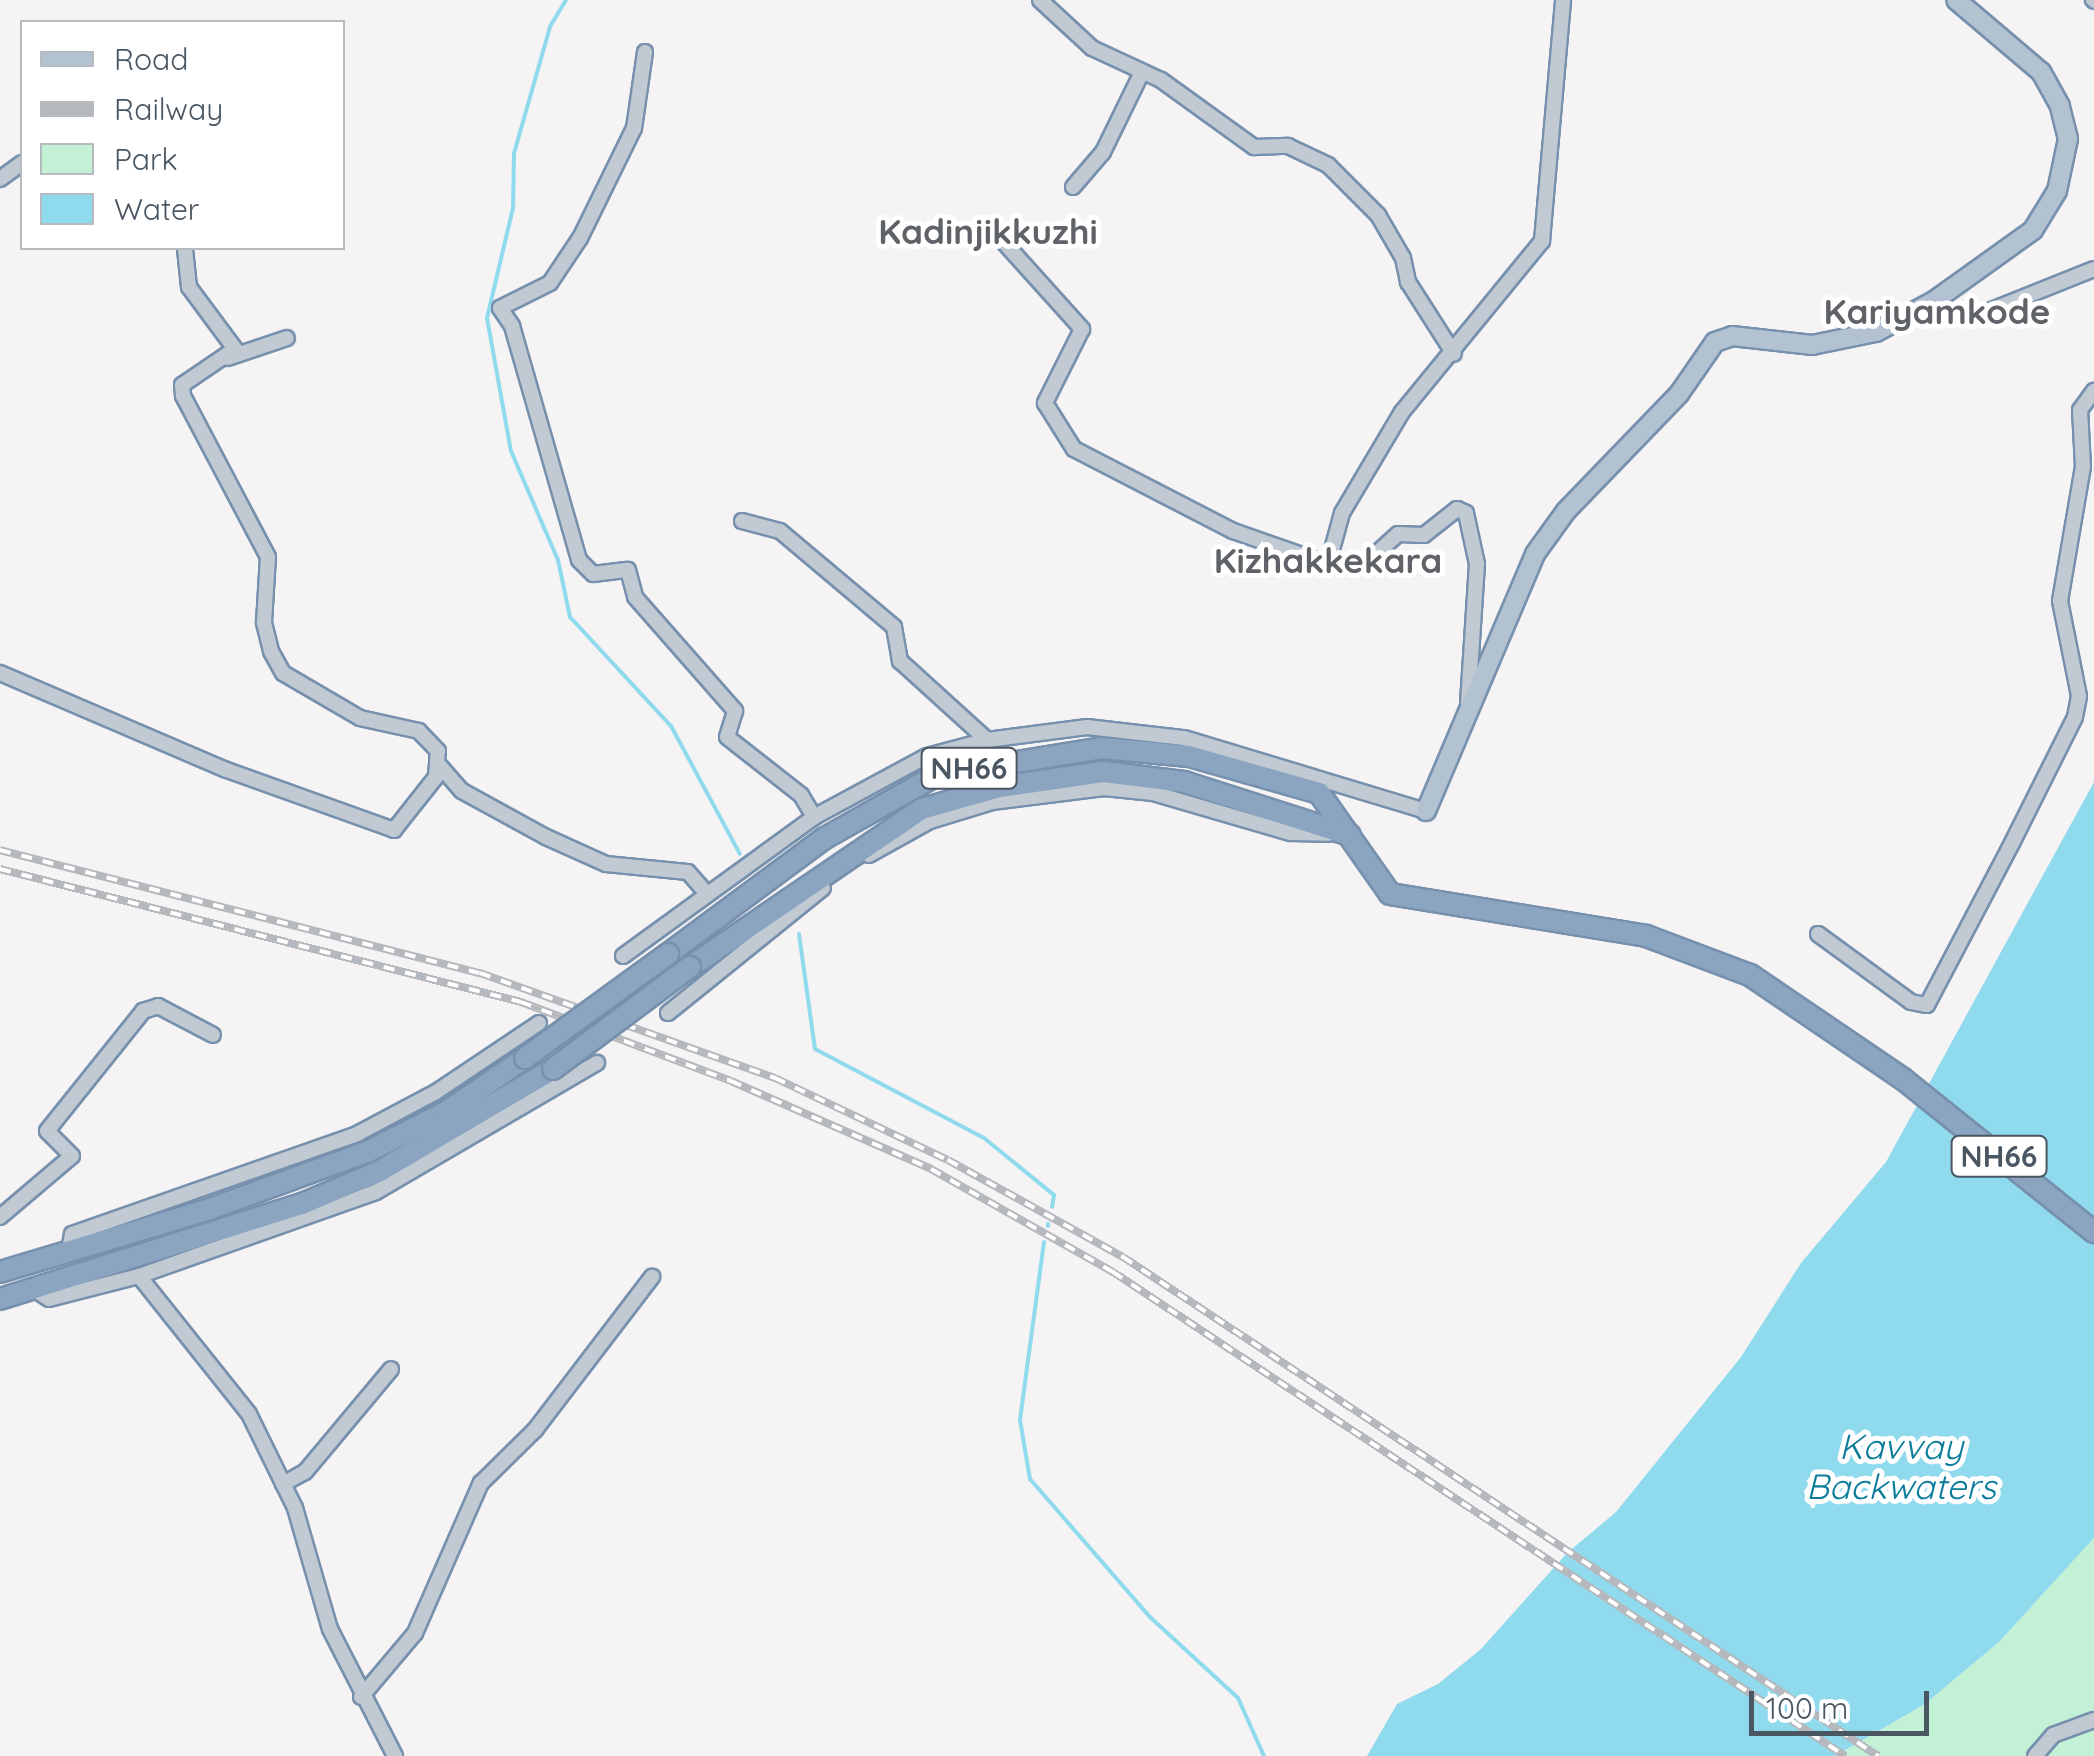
<!DOCTYPE html>
<style>
body{margin:0}
#map{position:relative;width:2094px;height:1756px;overflow:hidden;background:#f5f3f3;font-family:Quicksand,sans-serif}
div>[style]{position:absolute}
.green>*{inset:0;background:#c3f1d5}
.water>*{inset:0;background:#90daee}
.stream>*{height:4px;margin:-2px;padding:0 2px;transform-origin:2px;border-radius:2px;background:#90daee}
.roads{filter:drop-shadow(2px 0 #7690ad) drop-shadow(-2px 0 #7690ad) drop-shadow(0 2px #7690ad) drop-shadow(0 -2px #7690ad)}
.minor>*{height:14px;margin:-7px;padding:0 7px;transform-origin:7px;border-radius:7px;background:#c1cad2}
.major>*{height:18px;margin:-9px;padding:0 9px;transform-origin:9px;border-radius:9px;background:#b3c2d1}
.highway>*{height:20px;margin:-10px;padding:0 10px;transform-origin:10px;border-radius:10px;background:#8ba5c1}
.rail>*{height:8px;margin-top:-4px;transform-origin:0;background:repeating-linear-gradient(90deg,#fff 0 11px,#b5b8bd 0 22px);box-sizing:border-box;border-block:2px solid #b5b8bd}
.bridges{filter:drop-shadow(2px 0 #7690ad) drop-shadow(-2px 0 #7690ad) drop-shadow(0 2px #7690ad) drop-shadow(0 -2px #7690ad)}
.highway-bridge>*{height:20px;margin:-10px;padding:0 10px;transform-origin:10px;border-radius:10px;background:#8ba5c1}
span{translate:-50% -50%;white-space:nowrap;text-align:center;line-height:1.15;-webkit-text-stroke:10px #fff;paint-order:stroke}
.shield-label span{padding:2px 8px;background:#fff;border:2px solid;border-radius:8px;-webkit-text-stroke-width:0}
.shield-label{font-size:30px;color:#4a5661;font-weight:700}
.neighbourhood-label{font-size:35px;color:#5f6368;font-weight:700}
.water-label{font-size:35px;color:#0c7c9b;font-style:italic}
.legend{position:absolute;left:20px;top:20px;width:325px;height:230px;box-sizing:border-box;background:#fff;border:2px solid #b7bbc0;margin:0;padding:12px 18px;list-style:none;font-size:30px;color:#4a5661}
.legend li{display:flex;align-items:center;gap:20px;height:50px}
.legend b{width:50px;border:2px solid #b7bbc0}
.scale{position:absolute;left:1749px;top:1691px;width:180px;height:45px;box-sizing:border-box;border:5px solid #4a5661;border-top:0;padding-left:12px;font-size:30px;line-height:35px;white-space:nowrap;color:#4a5661;-webkit-text-stroke:8px #fff;paint-order:stroke}
</style>
<div id="map">
<div class="green">
<div style="clip-path:polygon(2094px 1538px,2094px 1756px,1835px 1756px,1925px 1704px,1999px 1642px)"></div>
</div>
<div class="water">
<div style="clip-path:polygon(2094px 782px,2094px 1538px,1999px 1642px,1925px 1704px,1835px 1756px,1367px 1756px,1397px 1704px,1438px 1684px,1481px 1649px,1567px 1553px,1616px 1512px,1741px 1357px,1801px 1263px,1886px 1162px)"></div>
</div>
<div class="stream">
<div style="left:566px;top:0;width:31px;rotate:121deg"></div>
<div style="left:550px;top:27px;width:131px;rotate:105.9deg"></div>
<div style="left:514px;top:153px;width:55px;rotate:91deg"></div>
<div style="left:513px;top:208px;width:113px;rotate:103.3deg"></div>
<div style="left:487px;top:318px;width:135px;rotate:79.8deg"></div>
<div style="left:511px;top:451px;width:119px;rotate:66.7deg"></div>
<div style="left:558px;top:560px;width:58px;rotate:78.1deg"></div>
<div style="left:570px;top:617px;width:149px;rotate:47.2deg"></div>
<div style="left:671px;top:726px;width:145px;rotate:61.7deg"></div>
<div style="left:799px;top:934px;width:116px;rotate:82.1deg"></div>
<div style="left:815px;top:1049px;width:191px;rotate:27.8deg"></div>
<div style="left:984px;top:1138px;width:90px;rotate:39.2deg"></div>
<div style="left:1054px;top:1195px;width:12px;rotate:99deg"></div>
<div style="left:1048px;top:1226px;width:2px;rotate:-90deg"></div>
<div style="left:1044px;top:1242px;width:180px;rotate:97.7deg"></div>
<div style="left:1020px;top:1420px;width:60px;rotate:80.4deg"></div>
<div style="left:1030px;top:1479px;width:183px;rotate:49deg"></div>
<div style="left:1150px;top:1617px;width:120px;rotate:42.6deg"></div>
<div style="left:1238px;top:1698px;width:64px;rotate:65.9deg"></div>
</div>
<div class="roads">
<div class="minor">
<div style="left:1040px;top:0;width:71px;rotate:42.7deg"></div>
<div style="left:1092px;top:48px;width:76px;rotate:24.9deg"></div>
<div style="left:1161px;top:80px;width:115px;rotate:35.8deg"></div>
<div style="left:1254px;top:147px;width:34px;rotate:-2deg"></div>
<div style="left:1288px;top:146px;width:44px;rotate:25.4deg"></div>
<div style="left:1328px;top:165px;width:71px;rotate:45deg"></div>
<div style="left:1378px;top:215px;width:50px;rotate:59.8deg"></div>
<div style="left:1403px;top:258px;width:25px;rotate:78deg"></div>
<div style="left:1408px;top:282px;width:85px;rotate:57.4deg"></div>
<div style="left:2093px;top:0;width:1px;rotate:45deg"></div>
<div style="left:645px;top:52px;width:77px;rotate:98.2deg"></div>
<div style="left:634px;top:128px;width:123px;rotate:116.1deg"></div>
<div style="left:580px;top:238px;width:54px;rotate:123.7deg"></div>
<div style="left:550px;top:283px;width:56px;rotate:153.4deg"></div>
<div style="left:500px;top:308px;width:22px;rotate:56deg"></div>
<div style="left:512px;top:326px;width:243px;rotate:74deg"></div>
<div style="left:579px;top:560px;width:20px;rotate:45deg"></div>
<div style="left:593px;top:574px;width:35px;rotate:-7deg"></div>
<div style="left:628px;top:570px;width:28px;rotate:75deg"></div>
<div style="left:635px;top:597px;width:152px;rotate:48.7deg"></div>
<div style="left:735px;top:711px;width:27px;rotate:107deg"></div>
<div style="left:727px;top:737px;width:94px;rotate:38.1deg"></div>
<div style="left:801px;top:795px;width:26px;rotate:59deg"></div>
<div style="left:0;top:179px;width:27px;rotate:-36deg"></div>
<div style="left:1073px;top:187px;width:46px;rotate:-49.4deg"></div>
<div style="left:1103px;top:152px;width:89px;rotate:-64deg"></div>
<div style="left:992px;top:229px;width:135px;rotate:48deg"></div>
<div style="left:1082px;top:329px;width:83px;rotate:116.6deg"></div>
<div style="left:1045px;top:403px;width:54px;rotate:57.8deg"></div>
<div style="left:1074px;top:449px;width:179px;rotate:27.3deg"></div>
<div style="left:1233px;top:531px;width:101px;rotate:19.2deg"></div>
<div style="left:1934px;top:301px;width:25px;rotate:40deg"></div>
<div style="left:1953px;top:317px;width:36px;rotate:-9deg"></div>
<div style="left:1989px;top:311px;width:113px;rotate:-21.8deg"></div>
<div style="left:228px;top:358px;width:62px;rotate:-18.7deg"></div>
<div style="left:742px;top:521px;width:39px;rotate:15deg"></div>
<div style="left:780px;top:531px;width:149px;rotate:40.1deg"></div>
<div style="left:894px;top:627px;width:35px;rotate:80deg"></div>
<div style="left:900px;top:661px;width:118px;rotate:42.2deg"></div>
<div style="left:0;top:673px;width:244px;rotate:23.2deg"></div>
<div style="left:224px;top:769px;width:181px;rotate:19.7deg"></div>
<div style="left:394px;top:830px;width:68px;rotate:-51.6deg"></div>
<div style="left:436px;top:777px;width:26px;rotate:-86deg"></div>
<div style="left:438px;top:751px;width:28px;rotate:-134deg"></div>
<div style="left:419px;top:731px;width:60px;rotate:-167.6deg"></div>
<div style="left:360px;top:718px;width:89px;rotate:-149.7deg"></div>
<div style="left:283px;top:673px;width:25px;rotate:-119deg"></div>
<div style="left:271px;top:651px;width:30px;rotate:-104deg"></div>
<div style="left:264px;top:622px;width:65px;rotate:-86.5deg"></div>
<div style="left:268px;top:557px;width:182px;rotate:-117.8deg"></div>
<div style="left:183px;top:396px;width:11px;rotate:-95deg"></div>
<div style="left:182px;top:385px;width:64px;rotate:-34.2deg"></div>
<div style="left:235px;top:349px;width:77px;rotate:-126.6deg"></div>
<div style="left:189px;top:287px;width:39px;rotate:-96deg"></div>
<div style="left:1468px;top:703px;width:139px;rotate:-86.3deg"></div>
<div style="left:1477px;top:564px;width:52px;rotate:-102.2deg"></div>
<div style="left:1466px;top:513px;width:10px;rotate:-156deg"></div>
<div style="left:1457px;top:509px;width:42px;rotate:141.8deg"></div>
<div style="left:1424px;top:535px;width:26px;rotate:-178deg"></div>
<div style="left:1398px;top:534px;width:39px;rotate:138deg"></div>
<div style="left:1369px;top:560px;width:25px;rotate:164deg"></div>
<div style="left:1345px;top:567px;width:17px;rotate:-170deg"></div>
<div style="left:1328px;top:564px;width:53px;rotate:-74.6deg"></div>
<div style="left:1342px;top:513px;width:117px;rotate:-59.3deg"></div>
<div style="left:1402px;top:412px;width:221px;rotate:-50.7deg"></div>
<div style="left:1542px;top:241px;width:242px;rotate:-85deg"></div>
<div style="left:440px;top:766px;width:33px;rotate:49deg"></div>
<div style="left:462px;top:791px;width:96px;rotate:28.7deg"></div>
<div style="left:546px;top:837px;width:66px;rotate:24.2deg"></div>
<div style="left:606px;top:864px;width:82px;rotate:5.6deg"></div>
<div style="left:688px;top:872px;width:29px;rotate:49deg"></div>
<div style="left:869px;top:855px;width:70px;rotate:-29.1deg"></div>
<div style="left:930px;top:821px;width:65px;rotate:-17deg"></div>
<div style="left:992px;top:802px;width:113px;rotate:-7.1deg"></div>
<div style="left:1104px;top:788px;width:49px;rotate:5.8deg"></div>
<div style="left:1153px;top:793px;width:143px;rotate:16.3deg"></div>
<div style="left:1290px;top:833px;width:39px;rotate:1deg"></div>
<div style="left:1818px;top:934px;width:115px;rotate:36.2deg"></div>
<div style="left:1911px;top:1002px;width:16px;rotate:11deg"></div>
<div style="left:1927px;top:1005px;width:183px;rotate:-62.3deg"></div>
<div style="left:2012px;top:843px;width:141px;rotate:-63.4deg"></div>
<div style="left:2075px;top:717px;width:21px;rotate:-79deg"></div>
<div style="left:2079px;top:696px;width:97px;rotate:-101.3deg"></div>
<div style="left:2060px;top:601px;width:136px;rotate:-80.3deg"></div>
<div style="left:2083px;top:467px;width:57px;rotate:-93deg"></div>
<div style="left:2080px;top:410px;width:24px;rotate:-54deg"></div>
<div style="left:623px;top:956px;width:236px;rotate:-36deg"></div>
<div style="left:814px;top:817px;width:128px;rotate:-28.4deg"></div>
<div style="left:927px;top:756px;width:62px;rotate:-14.9deg"></div>
<div style="left:987px;top:740px;width:101px;rotate:-7.4deg"></div>
<div style="left:1087px;top:727px;width:98px;rotate:6.5deg"></div>
<div style="left:1184px;top:738px;width:253px;rotate:16.8deg"></div>
<div style="left:668px;top:1013px;width:199px;rotate:-38.9deg"></div>
<div style="left:0;top:1217px;width:94px;rotate:-40.3deg"></div>
<div style="left:72px;top:1156px;width:35px;rotate:-135deg"></div>
<div style="left:47px;top:1131px;width:154px;rotate:-51.3deg"></div>
<div style="left:143px;top:1011px;width:16px;rotate:-18deg"></div>
<div style="left:158px;top:1006px;width:62px;rotate:27.8deg"></div>
<div style="left:69px;top:1250px;width:16px;rotate:-79deg"></div>
<div style="left:72px;top:1234px;width:302px;rotate:-19.3deg"></div>
<div style="left:357px;top:1134px;width:89px;rotate:-28deg"></div>
<div style="left:436px;top:1092px;width:124px;rotate:-33.8deg"></div>
<div style="left:139px;top:1276px;width:176px;rotate:51.4deg"></div>
<div style="left:249px;top:1414px;width:105px;rotate:63.9deg"></div>
<div style="left:295px;top:1508px;width:126px;rotate:73.9deg"></div>
<div style="left:330px;top:1629px;width:143px;rotate:62.9deg"></div>
<div style="left:32px;top:1288px;width:20px;rotate:33deg"></div>
<div style="left:49px;top:1299px;width:93px;rotate:-14.3deg"></div>
<div style="left:139px;top:1276px;width:251px;rotate:-19.5deg"></div>
<div style="left:376px;top:1192px;width:256px;rotate:-30.3deg"></div>
<div style="left:283px;top:1484px;width:25px;rotate:-29deg"></div>
<div style="left:305px;top:1472px;width:134px;rotate:-50.1deg"></div>
<div style="left:361px;top:1697px;width:84px;rotate:-49.8deg"></div>
<div style="left:415px;top:1633px;width:164px;rotate:-66.3deg"></div>
<div style="left:481px;top:1483px;width:76px;rotate:-44.5deg"></div>
<div style="left:535px;top:1430px;width:193px;rotate:-52.6deg"></div>
<div style="left:2035px;top:1756px;width:28px;rotate:-49deg"></div>
<div style="left:2053px;top:1735px;width:44px;rotate:-20.1deg"></div>
</div>
<div class="major">
<div style="left:1426px;top:811px;width:279px;rotate:-67deg"></div>
<div style="left:1535px;top:554px;width:53px;rotate:-54.2deg"></div>
<div style="left:1566px;top:511px;width:163px;rotate:-46deg"></div>
<div style="left:1679px;top:394px;width:63px;rotate:-55.3deg"></div>
<div style="left:1715px;top:342px;width:18px;rotate:-19deg"></div>
<div style="left:1732px;top:336px;width:81px;rotate:6.4deg"></div>
<div style="left:1812px;top:345px;width:65px;rotate:-11.5deg"></div>
<div style="left:1876px;top:332px;width:66px;rotate:-28.1deg"></div>
<div style="left:1934px;top:301px;width:122px;rotate:-35.6deg"></div>
<div style="left:2033px;top:230px;width:46px;rotate:-58.4deg"></div>
<div style="left:2057px;top:191px;width:53px;rotate:-78.1deg"></div>
<div style="left:2068px;top:139px;width:34px;rotate:-104deg"></div>
<div style="left:2060px;top:106px;width:39px;rotate:-119deg"></div>
<div style="left:2041px;top:72px;width:111px;rotate:-139.7deg"></div>
</div>
<div class="highway">
<div style="left:668px;top:954px;width:195px;rotate:-36.5deg"></div>
<div style="left:825px;top:838px;width:129px;rotate:-29.4deg"></div>
<div style="left:937px;top:775px;width:167px;rotate:-9.3deg"></div>
<div style="left:1102px;top:748px;width:87px;rotate:5.3deg"></div>
<div style="left:1189px;top:756px;width:135px;rotate:15.9deg"></div>
<div style="left:1319px;top:793px;width:123px;rotate:54.9deg"></div>
<div style="left:1390px;top:894px;width:259px;rotate:9.3deg"></div>
<div style="left:1646px;top:936px;width:111px;rotate:20.6deg"></div>
<div style="left:1750px;top:975px;width:185px;rotate:34.2deg"></div>
<div style="left:1903px;top:1079px;width:245px;rotate:38.7deg"></div>
<div style="left:690px;top:967px;width:281px;rotate:-34.3deg"></div>
<div style="left:922px;top:809px;width:81px;rotate:-15.8deg"></div>
<div style="left:1000px;top:787px;width:104px;rotate:-8.3deg"></div>
<div style="left:1103px;top:772px;width:82px;rotate:7deg"></div>
<div style="left:1184px;top:782px;width:174px;rotate:17.7deg"></div>
<div style="left:0;top:1272px;width:219px;rotate:-16.7deg"></div>
<div style="left:210px;top:1209px;width:167px;rotate:-20deg"></div>
<div style="left:367px;top:1152px;width:89px;rotate:-26.9deg"></div>
<div style="left:446px;top:1112px;width:96px;rotate:-34.4deg"></div>
<div style="left:0;top:1299px;width:317px;rotate:-17.5deg"></div>
<div style="left:302px;top:1204px;width:85px;rotate:-22.9deg"></div>
<div style="left:380px;top:1171px;width:201px;rotate:-30.5deg"></div>
</div>
</div>
<div class="rail">
<div style="left:0;top:850px;width:496px;rotate:14.4deg"></div>
<div style="left:480px;top:973px;width:313px;rotate:19.6deg"></div>
<div style="left:775px;top:1078px;width:191px;rotate:25.4deg"></div>
<div style="left:948px;top:1160px;width:200px;rotate:29deg"></div>
<div style="left:1123px;top:1257px;width:905px;rotate:33.46deg"></div>
<div style="left:0;top:869px;width:538px;rotate:14.32deg"></div>
<div style="left:521px;top:1002px;width:224px;rotate:20.6deg"></div>
<div style="left:731px;top:1081px;width:219px;rotate:23.7deg"></div>
<div style="left:931px;top:1169px;width:209px;rotate:29.5deg"></div>
<div style="left:1113px;top:1272px;width:878px;rotate:33.47deg"></div>
</div>
<div class="bridges">
<div class="highway-bridge">
<div style="left:525px;top:1058px;width:177px;rotate:-36deg"></div>
<div style="left:553px;top:1069px;width:171px;rotate:-36.7deg"></div>
</div>
</div>
<div class="shield-label">
<span style="left:969px;top:768px">NH66</span>
<span style="left:1999px;top:1156px">NH66</span>
</div>
<div class="neighbourhood-label">
<span style="left:988px;top:231px">Kadinjikkuzhi</span>
<span style="left:1937px;top:311px">Kariyamkode</span>
<span style="left:1328px;top:560px">Kizhakkekara</span>
</div>
<div class="water-label">
<span style="left:1901px;top:1466px">Kavvay<br>Backwaters</span>
</div>
<ul class="legend">
<li><b style="height:12px;background:#b3c2d1"></b>Road</li>
<li><b style="height:12px;background:#b5b8bd"></b>Railway</li>
<li><b style="height:28px;background:#c3f1d5"></b>Park</li>
<li><b style="height:28px;background:#90daee"></b>Water</li>
</ul>
<div class="scale">100 m</div>
</div>
